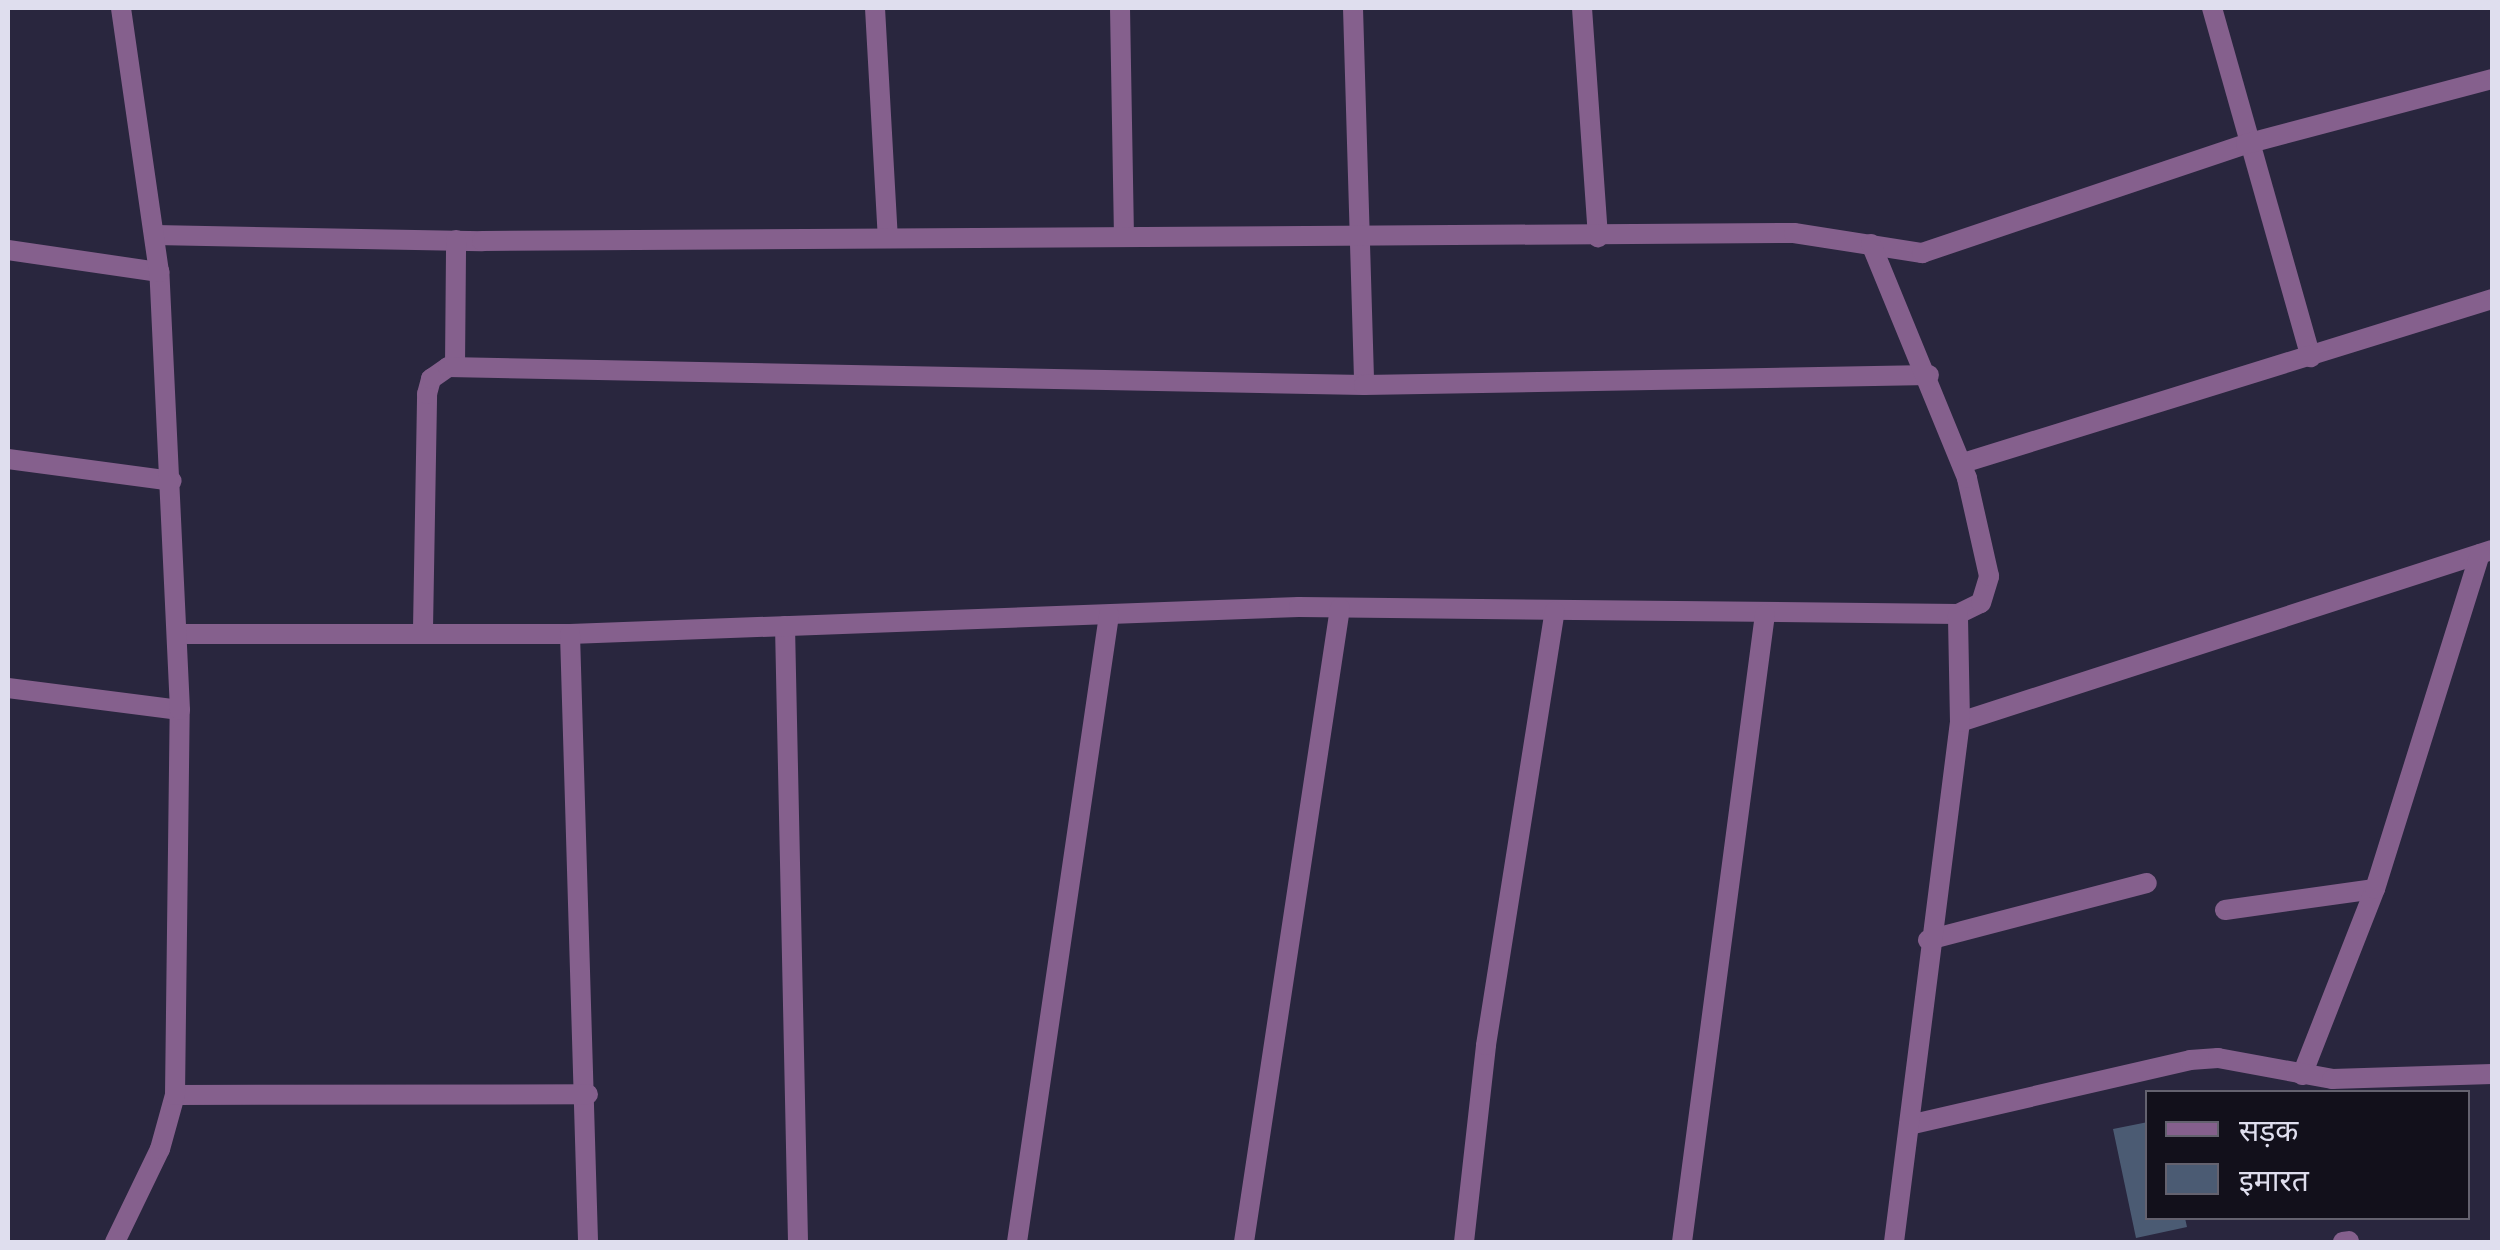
<!DOCTYPE html>
<meta charset="utf-8">
<style>
body{margin:0}
#map{position:relative;width:2500px;height:1250px;overflow:hidden;background:#29263e;font-family:Literata,"Noto Sans Devanagari",serif}
div>[style]{position:absolute}
.building>*{inset:0;background:#4b5b73}
.minor>*{height:20px;margin:-10px;padding:0 10px;transform-origin:10px;border-radius:10px;background:#85608d}
span{translate:-50% -50%;white-space:nowrap;text-align:center;line-height:1.15;-webkit-text-stroke:8px #12101b;paint-order:stroke}
.frame{position:absolute;inset:0;border:10px solid #dfdeee;pointer-events:none}
.legend{position:absolute;left:2145px;top:1090px;width:325px;height:130px;box-sizing:border-box;background:#12101b;border:2px solid #64626f;margin:0;padding:12px 18px;list-style:none;font-size:30px;color:#dfdeee}
.legend li{display:flex;align-items:center;gap:20px;height:50px}
.legend b{width:50px;border:2px solid #64626f}
</style>
<div id="map">
<div class="building">
<div style="clip-path:polygon(2148px 1122px,2148px 1218px,2185px 1218px,2187px 1227px,2136px 1238px,2113px 1129px)"></div>
</div>
<div class="minor">
<div style="left:875px;top:8px;width:229px;rotate:86.8deg"></div>
<div style="left:1120px;top:8px;width:227px;rotate:89deg"></div>
<div style="left:1353px;top:8px;width:377px;rotate:88.3deg"></div>
<div style="left:1582px;top:8px;width:230px;rotate:86deg"></div>
<div style="left:2212px;top:8px;width:363px;rotate:74.2deg"></div>
<div style="left:155px;top:235px;width:327px;rotate:1.1deg"></div>
<div style="left:482px;top:241px;width:1312px;rotate:-0.35deg"></div>
<div style="left:1794px;top:233px;width:130px;rotate:8.9deg"></div>
<div style="left:1922px;top:253px;width:342px;rotate:-18.6deg"></div>
<div style="left:2246px;top:144px;width:254px;rotate:-14.8deg"></div>
<div style="left:8px;top:250px;width:153px;rotate:8.3deg"></div>
<div style="left:455px;top:366px;width:126px;rotate:-89.5deg"></div>
<div style="left:8px;top:459px;width:165px;rotate:7.6deg"></div>
<div style="left:1963px;top:463px;width:554px;rotate:-17.22deg"></div>
<div style="left:785px;top:626px;width:616px;rotate:88.79deg"></div>
<div style="left:423px;top:629px;width:235px;rotate:-89deg"></div>
<div style="left:427px;top:394px;width:16px;rotate:-75deg"></div>
<div style="left:431px;top:379px;width:21px;rotate:-35deg"></div>
<div style="left:448px;top:367px;width:916px;rotate:1.13deg"></div>
<div style="left:1364px;top:385px;width:565px;rotate:-1.01deg"></div>
<div style="left:181px;top:634px;width:389px"></div>
<div style="left:570px;top:634px;width:729px;rotate:-2.12deg"></div>
<div style="left:1299px;top:607px;width:659px;rotate:0.61deg"></div>
<div style="left:1958px;top:614px;width:25px;rotate:-26deg"></div>
<div style="left:1981px;top:603px;width:28px;rotate:-73deg"></div>
<div style="left:1989px;top:576px;width:100px;rotate:-102.7deg"></div>
<div style="left:1967px;top:478px;width:253px;rotate:-112.3deg"></div>
<div style="left:570px;top:634px;width:608px;rotate:88.3deg"></div>
<div style="left:8px;top:688px;width:173px;rotate:7.3deg"></div>
<div style="left:1960px;top:722px;width:559px;rotate:-17.92deg"></div>
<div style="left:2225px;top:910px;width:151px;rotate:-8deg"></div>
<div style="left:1928px;top:940px;width:226px;rotate:-14.6deg"></div>
<div style="left:2302px;top:1075px;width:200px;rotate:-68.6deg"></div>
<div style="left:2375px;top:889px;width:351px;rotate:-72.6deg"></div>
<div style="left:175px;top:1095px;width:413px;rotate:-0.1deg"></div>
<div style="left:1909px;top:1125px;width:288px;rotate:-13deg"></div>
<div style="left:2190px;top:1060px;width:28px;rotate:-4deg"></div>
<div style="left:2218px;top:1058px;width:116px;rotate:10.4deg"></div>
<div style="left:2332px;top:1079px;width:160px;rotate:-1.8deg"></div>
<div style="left:115px;top:1242px;width:103px;rotate:-64.2deg"></div>
<div style="left:160px;top:1149px;width:56px;rotate:-74.5deg"></div>
<div style="left:175px;top:1095px;width:385px;rotate:-89.3deg"></div>
<div style="left:180px;top:710px;width:439px;rotate:-92.7deg"></div>
<div style="left:159px;top:272px;width:267px;rotate:-98.2deg"></div>
<div style="left:1017px;top:1242px;width:634px;rotate:-81.65deg"></div>
<div style="left:1244px;top:1242px;width:641px;rotate:-81.39deg"></div>
<div style="left:1464px;top:1242px;width:198px;rotate:-83.6deg"></div>
<div style="left:1486px;top:1045px;width:439px;rotate:-81deg"></div>
<div style="left:1682px;top:1242px;width:633px;rotate:-82.47deg"></div>
<div style="left:1894px;top:1242px;width:524px;rotate:-82.77deg"></div>
<div style="left:1960px;top:722px;width:108px;rotate:-91.1deg"></div>
<div style="left:2343px;top:1242px;width:6px;rotate:-9deg"></div>
</div>
<div class="frame"></div>
<ul class="legend">
<li><b style="height:12px;background:#85608d"></b>सड़क</li>
<li><b style="height:28px;background:#4b5b73"></b>इमारत</li>
</ul>
</div>
